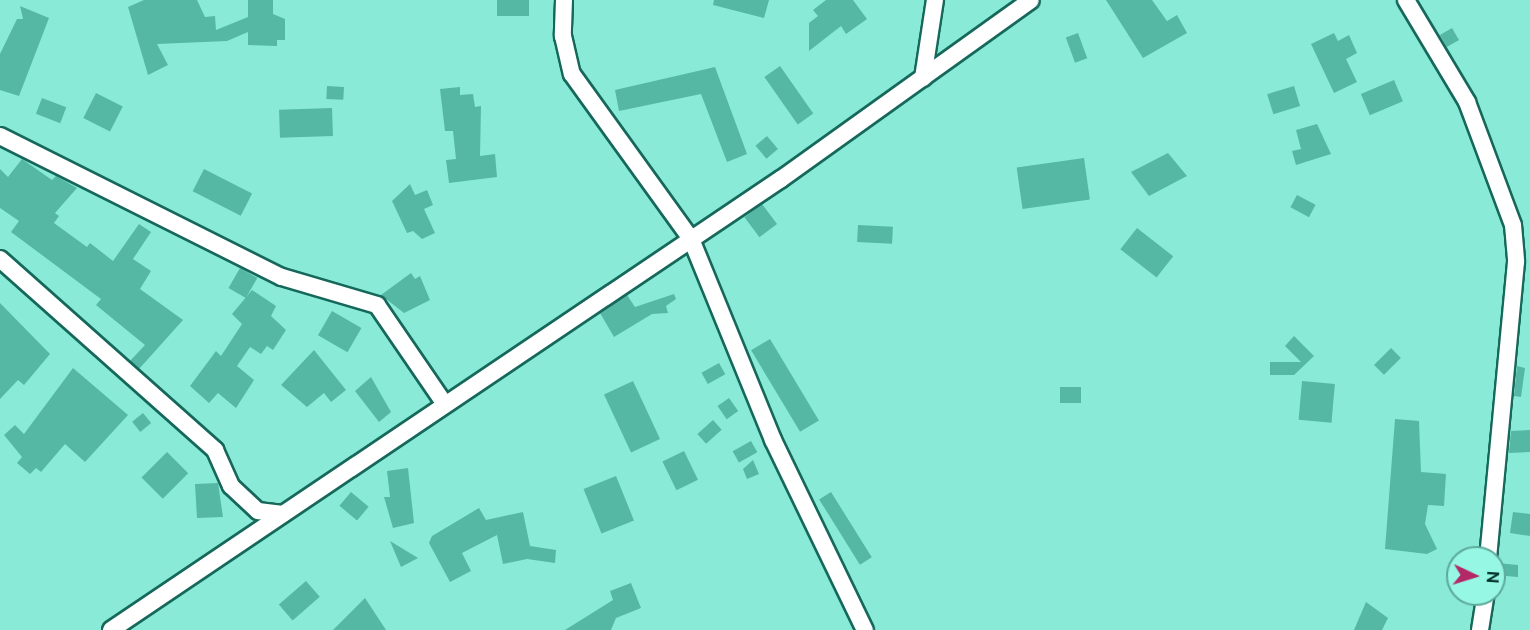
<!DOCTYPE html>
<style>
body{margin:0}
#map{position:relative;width:1530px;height:630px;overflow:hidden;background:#89ebd7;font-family:"Public Sans",sans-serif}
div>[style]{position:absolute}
.building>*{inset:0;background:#54b8a5;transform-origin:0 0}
.roads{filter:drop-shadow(2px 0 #16685b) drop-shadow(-2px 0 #16685b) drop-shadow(0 2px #16685b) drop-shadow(0 -2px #16685b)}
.minor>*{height:16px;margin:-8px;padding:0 8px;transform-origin:8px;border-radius:8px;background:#fff}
span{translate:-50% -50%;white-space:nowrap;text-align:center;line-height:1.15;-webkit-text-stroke:6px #96f8e4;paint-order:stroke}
.north{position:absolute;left:1446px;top:546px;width:60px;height:60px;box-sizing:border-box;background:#96f8e4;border:2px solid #5ca99a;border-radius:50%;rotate:94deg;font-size:16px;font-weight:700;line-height:24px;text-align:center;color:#05332b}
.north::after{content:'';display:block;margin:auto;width:21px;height:27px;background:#b32866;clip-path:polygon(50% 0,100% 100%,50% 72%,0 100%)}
</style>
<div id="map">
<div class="building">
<div style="clip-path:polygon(144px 0,197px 0,205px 17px,215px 16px,216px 30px,248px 17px,248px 0,273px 0,273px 14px,285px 19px,285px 40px,277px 40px,277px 46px,248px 45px,248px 32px,227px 41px,157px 44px,168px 65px,148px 75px,128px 7px)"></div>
<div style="left:497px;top:0;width:32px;height:16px"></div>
<div style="clip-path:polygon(714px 0,769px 0,764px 18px,713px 5px)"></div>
<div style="clip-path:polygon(826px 0,853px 0,867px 19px,846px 34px,841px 26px,809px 51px,809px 23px,818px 16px,813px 10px)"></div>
<div style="clip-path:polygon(1106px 0,1152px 0,1167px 21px,1177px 15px,1187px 33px,1143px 58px)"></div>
<div style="clip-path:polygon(20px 6px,49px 18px,19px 96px,0 90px,0 54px,17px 19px,23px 19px)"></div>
<div style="left:1452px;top:28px;width:14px;height:14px;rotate:60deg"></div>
<div style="left:1078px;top:33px;width:27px;height:13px;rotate:70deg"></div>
<div style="clip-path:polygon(1334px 33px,1338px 41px,1349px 35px,1357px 53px,1346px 59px,1357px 82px,1334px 93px,1311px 44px)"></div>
<div style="left:780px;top:66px;width:58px;height:19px;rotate:55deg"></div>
<div style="clip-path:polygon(715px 67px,747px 154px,727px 162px,701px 94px,619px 111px,615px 90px)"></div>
<div style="left:1394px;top:80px;width:23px;height:36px;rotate:67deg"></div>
<div style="left:327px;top:86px;width:17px;height:13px;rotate:3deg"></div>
<div style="left:1294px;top:86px;width:21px;height:28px;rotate:73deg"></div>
<div style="clip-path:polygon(460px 87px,460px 95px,473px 94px,475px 107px,481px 106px,480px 156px,495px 154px,497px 177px,449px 183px,446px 160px,456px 159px,453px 131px,445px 131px,440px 89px)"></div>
<div style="left:96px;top:93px;width:30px;height:28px;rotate:27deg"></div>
<div style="left:42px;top:98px;width:26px;height:17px;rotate:21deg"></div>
<div style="left:332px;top:108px;width:28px;height:53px;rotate:88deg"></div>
<div style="clip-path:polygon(1317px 124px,1331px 154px,1296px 165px,1292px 151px,1301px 149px,1296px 130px)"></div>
<div style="left:767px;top:136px;width:17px;height:15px;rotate:50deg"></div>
<div style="clip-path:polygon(1168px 153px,1187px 176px,1149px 196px,1131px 172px)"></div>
<div style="left:1084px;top:158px;width:42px;height:68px;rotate:82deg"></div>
<div style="clip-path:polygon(22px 159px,52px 180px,56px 176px,77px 188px,55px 213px,59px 216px,54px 223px,87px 247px,90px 243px,113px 261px,139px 224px,151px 232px,133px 259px,151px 271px,140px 289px,183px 320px,139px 369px,130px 361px,145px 345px,96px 305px,101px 299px,11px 232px,19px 221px,0 208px,0 169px,8px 177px)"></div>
<div style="left:204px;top:169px;width:54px;height:25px;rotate:27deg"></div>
<div style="clip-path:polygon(410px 184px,415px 195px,427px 190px,433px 205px,424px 209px,435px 233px,422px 239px,413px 231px,407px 233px,392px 201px)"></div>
<div style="left:1297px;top:195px;width:21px;height:14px;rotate:28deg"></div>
<div style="left:762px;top:204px;width:25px;height:22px;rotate:53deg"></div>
<div style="left:858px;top:225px;width:35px;height:17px;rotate:3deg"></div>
<div style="left:1137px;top:228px;width:46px;height:27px;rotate:38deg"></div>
<div style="left:240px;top:268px;width:20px;height:23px;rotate:30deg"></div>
<div style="clip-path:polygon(411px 273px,415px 279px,420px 276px,430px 300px,404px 313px,381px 295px)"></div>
<div style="clip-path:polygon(252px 290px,276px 306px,271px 316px,286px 330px,273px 350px,267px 346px,261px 354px,250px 347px,237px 366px,254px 380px,236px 408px,218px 393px,209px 403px,190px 386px,216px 351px,221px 356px,242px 324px,232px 314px)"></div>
<div style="clip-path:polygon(674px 294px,676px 299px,666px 306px,668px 313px,652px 314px,614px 337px,600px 313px,627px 295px,635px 307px)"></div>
<div style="clip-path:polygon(0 303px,50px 354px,24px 385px,18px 380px,0 399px)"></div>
<div style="left:332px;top:311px;width:34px;height:28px;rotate:30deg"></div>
<div style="clip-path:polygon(1294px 336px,1314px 356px,1294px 375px,1270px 375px,1270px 362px,1301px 362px,1285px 346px)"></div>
<div style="left:770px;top:339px;width:95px;height:22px;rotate:59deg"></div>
<div style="left:1391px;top:348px;width:14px;height:24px;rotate:45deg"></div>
<div style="clip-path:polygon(314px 350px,346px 390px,331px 402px,324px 393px,307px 407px,281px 385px)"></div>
<div style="left:719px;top:363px;width:13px;height:20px;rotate:61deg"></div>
<div style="clip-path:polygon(1517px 366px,1525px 368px,1521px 397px,1514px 396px)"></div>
<div style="clip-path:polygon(73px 368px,128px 415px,85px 462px,65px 444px,41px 472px,36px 468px,30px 474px,17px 463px,22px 457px,4px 435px,15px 425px,24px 434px)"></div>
<div style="clip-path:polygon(371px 377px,391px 412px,379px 422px,355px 391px)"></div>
<div style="left:633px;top:381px;width:64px;height:32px;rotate:65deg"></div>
<div style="left:1302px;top:381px;width:33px;height:39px;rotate:5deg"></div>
<div style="left:1060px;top:387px;width:21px;height:16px"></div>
<div style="left:729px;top:398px;width:16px;height:14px;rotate:55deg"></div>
<div style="left:143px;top:413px;width:13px;height:14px;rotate:51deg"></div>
<div style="clip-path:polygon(1395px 419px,1419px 421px,1421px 472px,1446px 474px,1444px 506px,1428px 505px,1425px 524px,1437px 549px,1427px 554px,1385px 549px)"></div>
<div style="left:713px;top:420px;width:13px;height:21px;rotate:48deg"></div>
<div style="clip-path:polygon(1530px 430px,1530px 452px,1509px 453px,1511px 431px)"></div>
<div style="left:751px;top:441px;width:13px;height:21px;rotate:61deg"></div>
<div style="left:684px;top:451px;width:32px;height:24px;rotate:64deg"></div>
<div style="left:167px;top:452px;width:30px;height:36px;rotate:45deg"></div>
<div style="clip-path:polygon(753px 460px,759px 474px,747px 479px,743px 469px)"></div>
<div style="clip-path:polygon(408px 468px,414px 523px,393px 528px,384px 497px,390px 497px,387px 471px)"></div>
<div style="left:616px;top:476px;width:48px;height:35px;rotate:68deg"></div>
<div style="clip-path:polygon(218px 483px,223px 517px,197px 518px,195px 484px)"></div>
<div style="left:351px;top:492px;width:23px;height:18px;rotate:40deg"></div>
<div style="left:831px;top:492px;width:77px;height:14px;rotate:58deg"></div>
<div style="clip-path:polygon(479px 508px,486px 520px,523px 512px,530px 546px,556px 550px,555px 563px,527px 559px,503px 564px,497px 535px,462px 553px,471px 571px,450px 582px,429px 543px,432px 536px)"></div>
<div style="clip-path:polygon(1513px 512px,1530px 514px,1530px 536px,1510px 533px)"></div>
<div style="clip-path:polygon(390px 541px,418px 558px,401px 567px)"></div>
<div style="clip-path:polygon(1497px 563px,1518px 565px,1518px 577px,1494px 575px)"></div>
<div style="left:306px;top:581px;width:21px;height:36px;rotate:49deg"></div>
<div style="clip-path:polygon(631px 583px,641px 608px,616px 618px,611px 630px,565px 630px,613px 600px,610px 591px)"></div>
<div style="clip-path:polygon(365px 598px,386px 630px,333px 630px)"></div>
<div style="clip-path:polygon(1366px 602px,1388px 618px,1382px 630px,1354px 630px)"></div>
</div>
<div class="roads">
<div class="minor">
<div style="left:564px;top:0;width:36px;rotate:92deg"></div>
<div style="left:563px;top:36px;width:39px;rotate:77deg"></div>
<div style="left:572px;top:74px;width:203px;rotate:54.2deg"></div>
<div style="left:691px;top:239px;width:217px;rotate:67.8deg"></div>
<div style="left:773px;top:440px;width:211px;rotate:64.2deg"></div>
<div style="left:1406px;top:0;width:119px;rotate:59.1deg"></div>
<div style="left:1467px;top:102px;width:131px;rotate:69.5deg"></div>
<div style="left:1513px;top:225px;width:37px;rotate:85deg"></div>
<div style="left:1516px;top:262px;width:297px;rotate:95.4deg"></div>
<div style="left:923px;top:78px;width:79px;rotate:-81.3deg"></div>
<div style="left:0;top:136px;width:315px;rotate:26.6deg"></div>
<div style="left:282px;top:277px;width:99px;rotate:16.4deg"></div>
<div style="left:377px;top:305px;width:119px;rotate:55.6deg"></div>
<div style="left:0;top:259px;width:288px;rotate:41.6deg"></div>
<div style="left:215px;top:450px;width:39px;rotate:66deg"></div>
<div style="left:231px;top:486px;width:37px;rotate:43deg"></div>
<div style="left:258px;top:511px;width:25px;rotate:7deg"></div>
<div style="left:111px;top:630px;width:808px;rotate:-33.95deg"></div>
<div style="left:781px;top:179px;width:307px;rotate:-35.6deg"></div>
<div style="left:1480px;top:630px;width:36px;rotate:-81deg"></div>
</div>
</div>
<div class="north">N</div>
</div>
